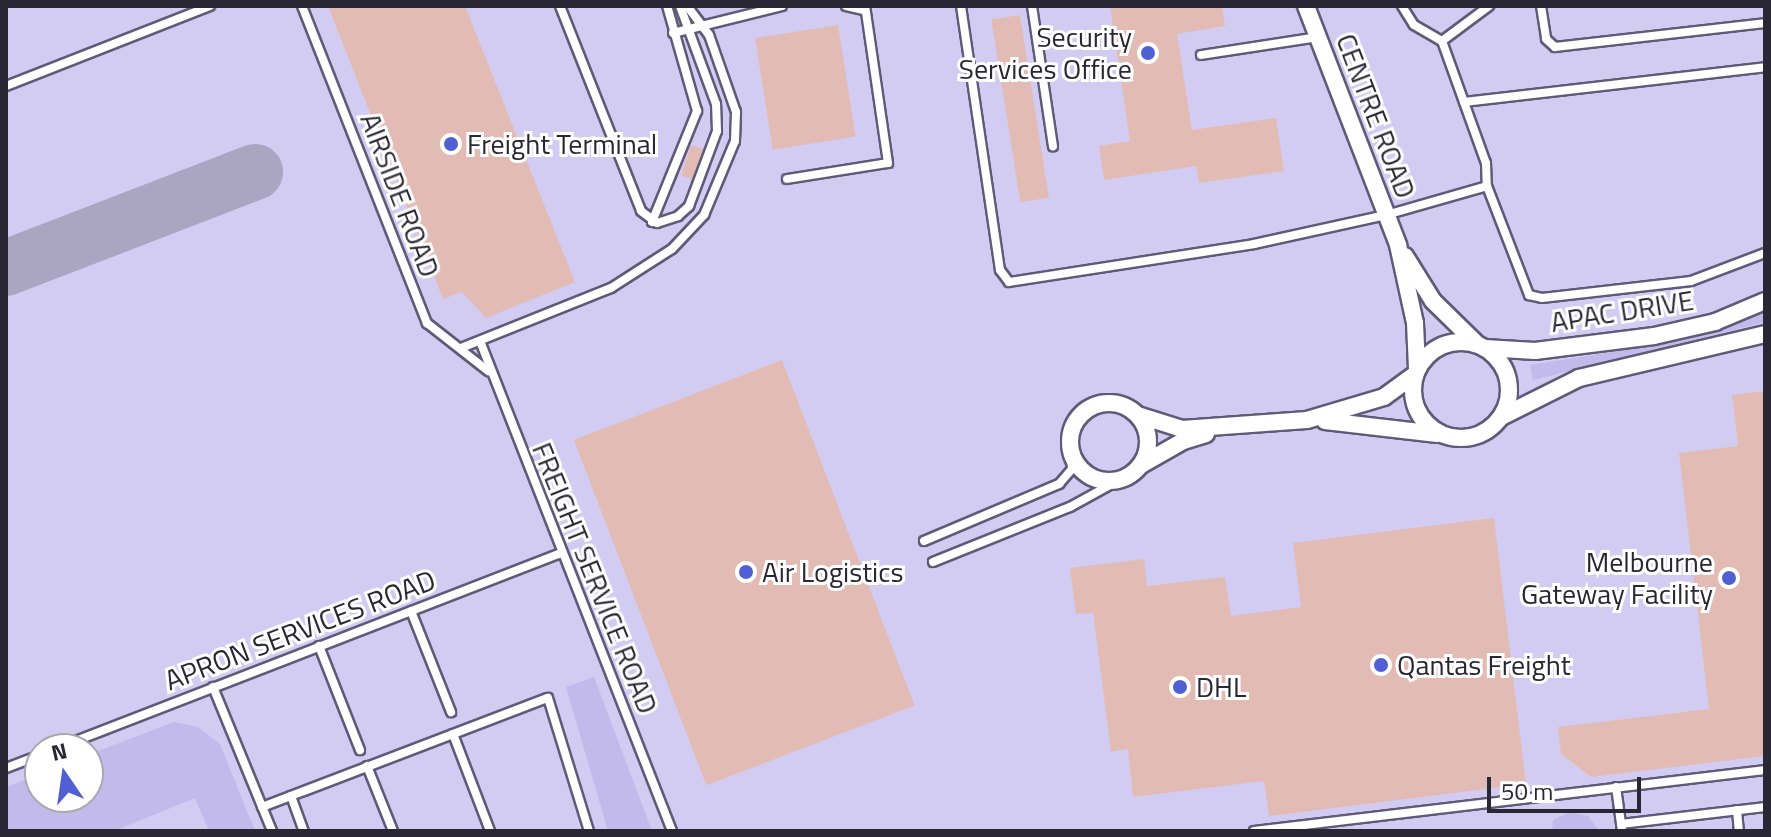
<!DOCTYPE html>
<style>
body{margin:0}
#map{position:relative;width:1771px;height:837px;overflow:hidden;background:#e1dcfe;font-family:"Titillium Web",sans-serif}
div>[style]{position:absolute}
.built>*{inset:0;background:#d2ccf3}
.green>*{inset:0;background:#c1baea}
.taxiway>*{height:56px;margin:-28px;padding:0 28px;transform-origin:28px;border-radius:28px;background:#aaa6c2}
.building>*{inset:0;background:#e2bcb4;transform-origin:0 0}
.roads{filter:drop-shadow(2px 0 #5f5a77) drop-shadow(-2px 0 #5f5a77) drop-shadow(0 2px #5f5a77) drop-shadow(0 -2px #5f5a77)}
.lane>*{height:8px;margin:-4px;padding:0 4px;transform-origin:4px;border-radius:4px;background:#fff}
.street>*{height:16px;margin:-8px;padding:0 8px;transform-origin:8px;border-radius:8px;background:#fff}
.street>.ring{margin:-8px;padding:0;box-sizing:content-box;background:none;border:16px solid #fff;border-radius:50%}
.dots>*{width:22px;height:22px;translate:-50% -50%;box-sizing:border-box;border:4px solid #fff;border-radius:50%}
span{translate:-50% -50%;white-space:nowrap;text-align:center;line-height:1.15;-webkit-text-stroke:6px #fff;paint-order:stroke}
.poi-label{font-size:28px;color:#282733}
.right{translate:-100% -50%;text-align:right}
.left{translate:0 -50%;text-align:left}
.street-label{font-size:28px;color:#282733}
.frame{position:absolute;inset:0;border:8px solid #282733;pointer-events:none}
.north{position:absolute;left:24px;top:733px;width:80px;height:80px;box-sizing:border-box;background:#fff;border:2px solid #a9a9ad;border-radius:50%;rotate:347deg;font-size:22px;font-weight:700;line-height:32px;text-align:center;color:#282733}
.north::after{content:'';display:block;margin:auto;width:28px;height:36px;background:#515fd5;clip-path:polygon(50% 0,100% 100%,50% 72%,0 100%)}
.scale{position:absolute;left:1487px;top:777px;width:154px;height:36px;box-sizing:border-box;border:4px solid #282733;border-top:0;padding-left:10px;font-size:24px;line-height:28px;white-space:nowrap;color:#282733;-webkit-text-stroke:6px #fff;paint-order:stroke}
</style>
<div id="map">
<div class="built">
<div style="clip-path:polygon(evenodd,6px 6px,1765px 6px,1765px 831px,6px 831px,6px 6px,40px 749px,88px 749px,88px 797px,40px 797px,40px 749px)"></div>
</div>
<div class="green">
<div style="clip-path:polygon(1765px 313px,1765px 322px,1533px 380px,1530px 365px,1670px 343px)"></div>
<div style="clip-path:polygon(594px 677px,652px 831px,608px 831px,566px 687px)"></div>
<div style="clip-path:polygon(174px 722px,198px 727px,220px 744px,255px 831px,209px 831px,195px 798px,114px 831px,6px 831px,6px 787px,40px 774px,40px 797px,88px 797px,88px 755px)"></div>
<div style="clip-path:polygon(1570px 812px,1588px 816px,1599px 831px,1552px 831px,1553px 820px)"></div>
</div>
<div class="taxiway">
<div style="left:6px;top:268px;width:267px;rotate:-21.1deg"></div>
</div>
<div class="building">
<div style="clip-path:polygon(328px 6px,465px 6px,575px 282px,486px 318px,462px 292px,443px 299px)"></div>
<div style="clip-path:polygon(1110px 6px,1222px 6px,1225px 26px,1177px 34px,1192px 130px,1276px 118px,1284px 171px,1199px 183px,1196px 166px,1104px 180px,1099px 146px,1130px 141px)"></div>
<div style="left:1020px;top:15px;width:185px;height:29px;rotate:81deg"></div>
<div style="left:838px;top:25px;width:113px;height:84px;rotate:81deg"></div>
<div style="left:691px;top:145px;width:13px;height:32px;rotate:18deg"></div>
<div style="left:782px;top:360px;width:370px;height:223px;rotate:69deg"></div>
<div style="clip-path:polygon(1765px 391px,1765px 756px,1591px 777px,1561px 754px,1558px 727px,1709px 709px,1679px 453px,1738px 446px,1732px 395px)"></div>
<div style="clip-path:polygon(1494px 518px,1526px 784px,1269px 816px,1264px 781px,1133px 797px,1128px 749px,1111px 752px,1093px 613px,1076px 614px,1070px 568px,1144px 559px,1147px 586px,1225px 577px,1231px 616px,1301px 607px,1293px 543px)"></div>
</div>
<div class="roads">
<div class="lane">
<div style="left:302px;top:6px;width:341px;rotate:68.5deg"></div>
<div style="left:427px;top:323px;width:78px;rotate:38.2deg"></div>
<div style="left:560px;top:6px;width:220px;rotate:68.4deg"></div>
<div style="left:641px;top:211px;width:20px;rotate:37deg"></div>
<div style="left:657px;top:223px;width:22px;rotate:-18deg"></div>
<div style="left:678px;top:216px;width:15px;rotate:-42deg"></div>
<div style="left:689px;top:206px;width:80px;rotate:-69.5deg"></div>
<div style="left:717px;top:131px;width:27px;rotate:-92deg"></div>
<div style="left:716px;top:104px;width:104px;rotate:-110.2deg"></div>
<div style="left:846px;top:6px;width:18px;rotate:13deg"></div>
<div style="left:961px;top:6px;width:267px;rotate:81.6deg"></div>
<div style="left:1000px;top:270px;width:15px;rotate:53deg"></div>
<div style="left:1009px;top:282px;width:248px;rotate:-8.8deg"></div>
<div style="left:1254px;top:244px;width:135px;rotate:-12.4deg"></div>
<div style="left:1386px;top:215px;width:105px;rotate:-16deg"></div>
<div style="left:1032px;top:6px;width:142px;rotate:81.5deg"></div>
<div style="left:1402px;top:6px;width:22px;rotate:58deg"></div>
<div style="left:1414px;top:25px;width:32px;rotate:30deg"></div>
<div style="left:1442px;top:41px;width:130px;rotate:70.2deg"></div>
<div style="left:1486px;top:163px;width:23px;rotate:88deg"></div>
<div style="left:1487px;top:186px;width:117px;rotate:68.9deg"></div>
<div style="left:1529px;top:295px;width:13px;rotate:13deg"></div>
<div style="left:1542px;top:298px;width:150px;rotate:-6.5deg"></div>
<div style="left:1691px;top:281px;width:79px;rotate:-20.7deg"></div>
<div style="left:1541px;top:6px;width:33px;rotate:81deg"></div>
<div style="left:1546px;top:39px;width:12px;rotate:42deg"></div>
<div style="left:1555px;top:47px;width:211px;rotate:-6.5deg"></div>
<div style="left:673px;top:33px;width:112px;rotate:-13.9deg"></div>
<div style="left:1442px;top:41px;width:59px;rotate:-36.7deg"></div>
<div style="left:1201px;top:55px;width:118px;rotate:-8.7deg"></div>
<div style="left:6px;top:86px;width:219px;rotate:-21.4deg"></div>
<div style="left:1464px;top:102px;width:303px;rotate:-6.6deg"></div>
<div style="left:787px;top:179px;width:102px;rotate:-9deg"></div>
<div style="left:888px;top:163px;width:159px;rotate:-98.3deg"></div>
<div style="left:652px;top:222px;width:120px;rotate:-67.9deg"></div>
<div style="left:697px;top:111px;width:109px;rotate:-105.9deg"></div>
<div style="left:480px;top:341px;width:526px;rotate:68.6deg"></div>
<div style="left:461px;top:348px;width:162px;rotate:-21.8deg"></div>
<div style="left:611px;top:288px;width:72px;rotate:-32.6deg"></div>
<div style="left:672px;top:249px;width:47px;rotate:-46.7deg"></div>
<div style="left:704px;top:215px;width:80px;rotate:-67.3deg"></div>
<div style="left:735px;top:141px;width:29px;rotate:-88deg"></div>
<div style="left:736px;top:112px;width:82px;rotate:-109.3deg"></div>
<div style="left:709px;top:35px;width:36px;rotate:-127deg"></div>
<div style="left:924px;top:541px;width:147px;rotate:-22.9deg"></div>
<div style="left:1059px;top:484px;width:20px;rotate:-49deg"></div>
<div style="left:1072px;top:469px;width:15px;rotate:-94deg"></div>
<div style="left:933px;top:562px;width:148px;rotate:-21.9deg"></div>
<div style="left:1070px;top:507px;width:56px;rotate:-28.9deg"></div>
<div style="left:411px;top:611px;width:109px;rotate:68.4deg"></div>
<div style="left:319px;top:646px;width:112px;rotate:68.5deg"></div>
<div style="left:213px;top:687px;width:156px;rotate:67.7deg"></div>
<div style="left:453px;top:734px;width:104px;rotate:69.1deg"></div>
<div style="left:55px;top:749px;width:543px;rotate:-21.17deg"></div>
<div style="left:367px;top:766px;width:70px;rotate:68.2deg"></div>
<div style="left:6px;top:768px;width:36px;rotate:-21deg"></div>
<div style="left:1616px;top:787px;width:44px;rotate:82.2deg"></div>
<div style="left:291px;top:796px;width:37px;rotate:70deg"></div>
<div style="left:262px;top:807px;width:306px;rotate:-20.9deg"></div>
<div style="left:548px;top:698px;width:139px;rotate:72.9deg"></div>
<div style="left:1737px;top:810px;width:21px;rotate:85deg"></div>
<div style="left:1621px;top:824px;width:145px;rotate:-6.7deg"></div>
<div style="left:1254px;top:831px;width:515px;rotate:-6.81deg"></div>
</div>
<div class="street">
<div style="left:1306px;top:6px;width:256px;rotate:68.9deg"></div>
<div style="left:1398px;top:245px;width:80px;rotate:77.7deg"></div>
<div style="left:1415px;top:323px;width:46px;rotate:87.5deg"></div>
<div style="left:1405px;top:256px;width:53px;rotate:58.1deg"></div>
<div style="left:1433px;top:301px;width:60px;rotate:44.3deg"></div>
<div class="ring" style="left:1413px;top:342px;width:80px;height:80px"></div>
<div style="left:1485px;top:348px;width:50px;rotate:3.4deg"></div>
<div style="left:1535px;top:351px;width:120px;rotate:-7.2deg"></div>
<div style="left:1654px;top:336px;width:63px;rotate:-12.9deg"></div>
<div style="left:1715px;top:322px;width:54px;rotate:-22.8deg"></div>
<div class="ring" style="left:1070px;top:403px;width:62px;height:62px"></div>
<div style="left:1138px;top:415px;width:46px;rotate:17.7deg"></div>
<div style="left:1182px;top:429px;width:125px;rotate:-4.1deg"></div>
<div style="left:1307px;top:420px;width:80px;rotate:-16.6deg"></div>
<div style="left:1384px;top:397px;width:39px;rotate:-36deg"></div>
<div style="left:1501px;top:417px;width:87px;rotate:-26.6deg"></div>
<div style="left:1579px;top:378px;width:191px;rotate:-13.3deg"></div>
<div style="left:1325px;top:421px;width:113px;rotate:6.6deg"></div>
<div style="left:1141px;top:465px;width:48px;rotate:-29.7deg"></div>
<div style="left:1183px;top:441px;width:24px;rotate:-17deg"></div>
</div>
</div>
<div class="dots">
<div style="left:1148px;top:53px;background:#515fd5"></div>
<div style="left:451px;top:144px;background:#515fd5"></div>
<div style="left:746px;top:572px;background:#515fd5"></div>
<div style="left:1729px;top:578px;background:#515fd5"></div>
<div style="left:1381px;top:665px;background:#515fd5"></div>
<div style="left:1180px;top:687px;background:#515fd5"></div>
</div>
<div class="poi-label">
<span class="right" style="left:1132px;top:53px">Security<br>Services Office</span>
<span class="left" style="left:467px;top:144px">Freight Terminal</span>
<span class="right" style="left:1713px;top:578px">Melbourne<br>Gateway Facility</span>
<span class="left" style="left:762px;top:572px">Air Logistics</span>
<span class="left" style="left:1397px;top:665px">Qantas Freight</span>
<span class="left" style="left:1196px;top:687px">DHL</span>
</div>
<div class="street-label">
<span style="left:1376px;top:116px;rotate:69deg">CENTRE ROAD</span>
<span style="left:400px;top:195px;rotate:69deg">AIRSIDE ROAD</span>
<span style="left:1622px;top:311px;rotate:-9deg">APAC DRIVE</span>
<span style="left:595px;top:578px;rotate:68deg">FREIGHT SERVICE ROAD</span>
<span style="left:300px;top:630px;rotate:-21deg">APRON SERVICES ROAD</span>
</div>
<div class="frame"></div>
<div class="north">N</div>
<div class="scale">50 m</div>
</div>
